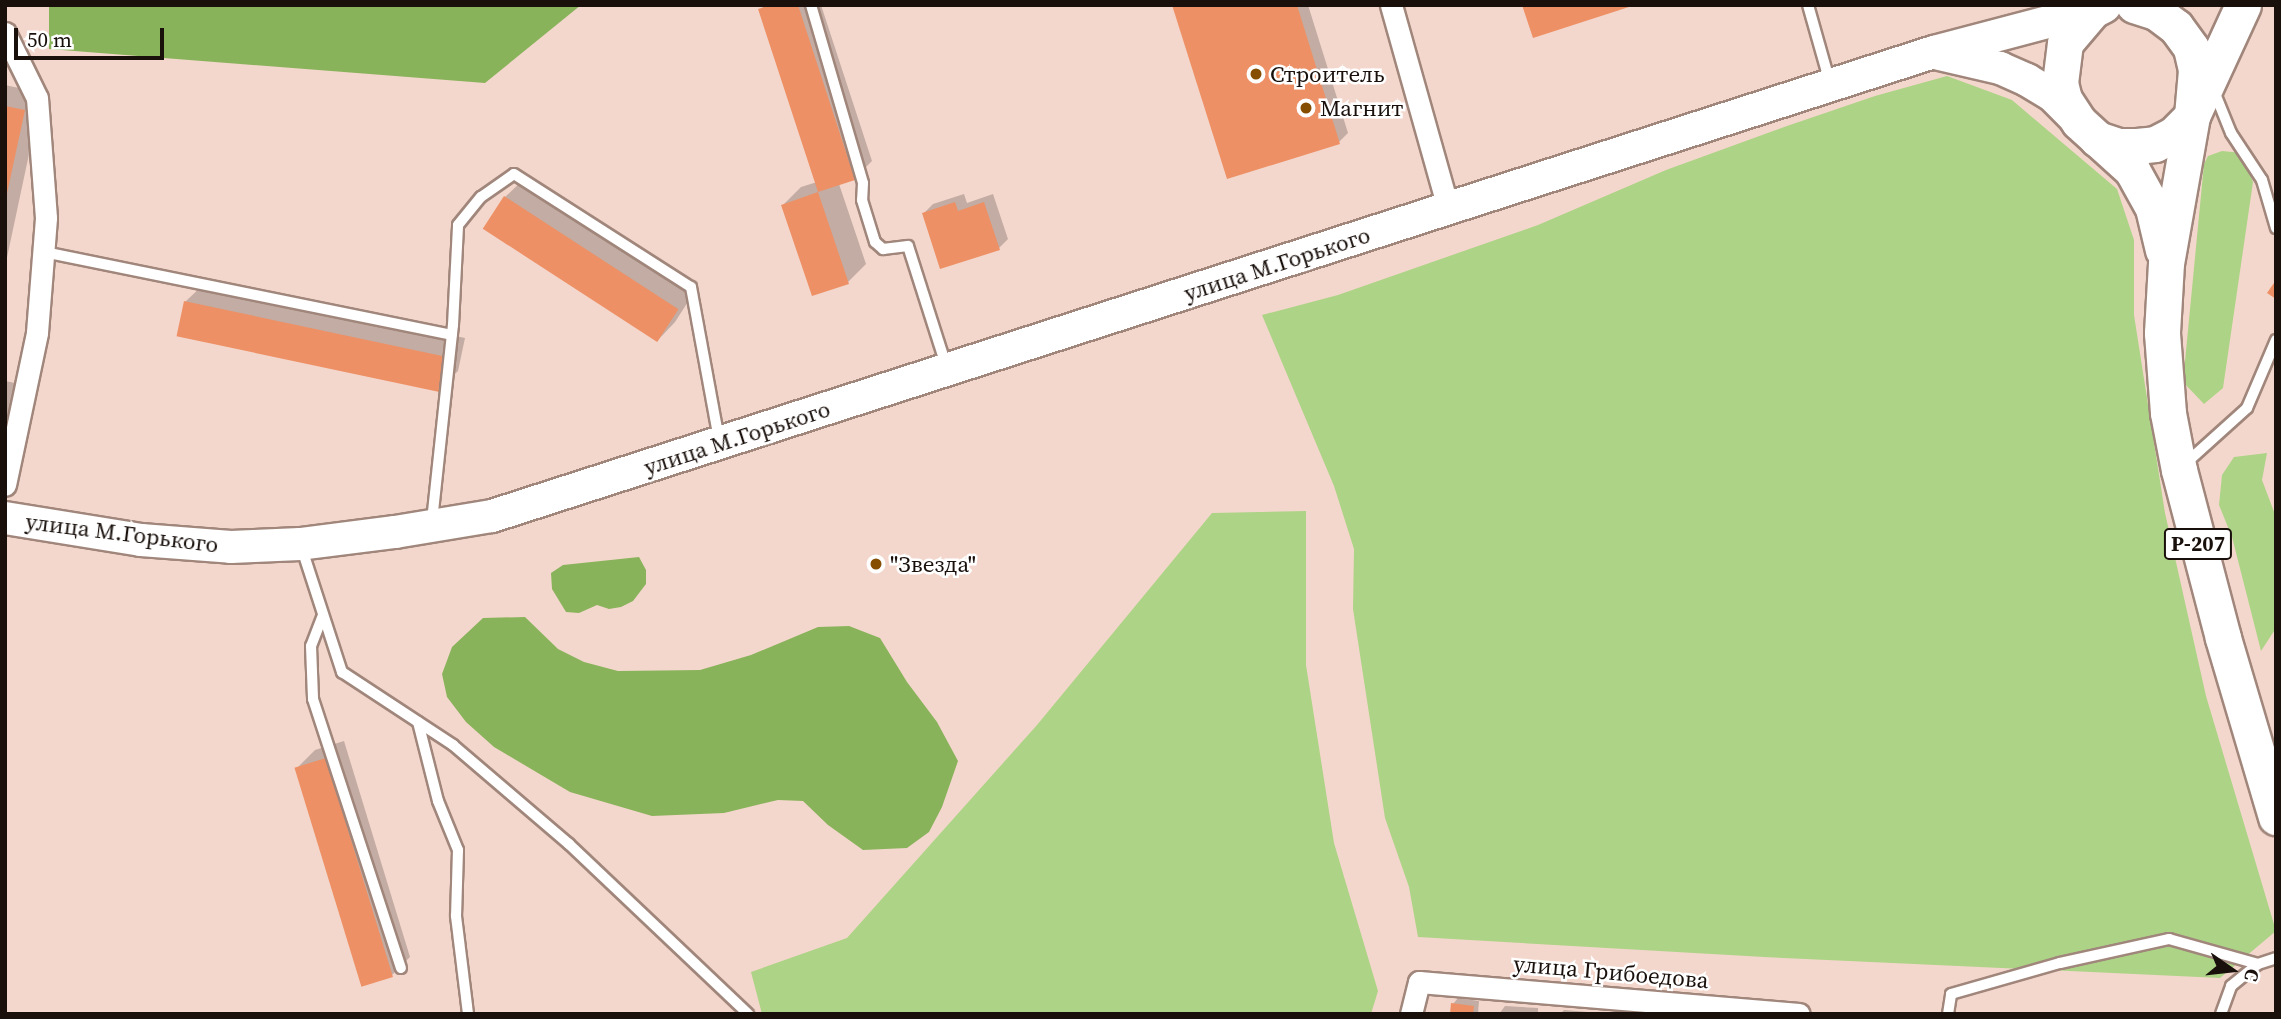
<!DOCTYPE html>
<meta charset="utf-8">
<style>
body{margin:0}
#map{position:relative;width:2281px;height:1019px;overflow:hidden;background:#f4d7cc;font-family:"Source Serif 4",serif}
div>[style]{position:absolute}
.green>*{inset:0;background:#add386}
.forest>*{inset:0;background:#89b35b}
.shadow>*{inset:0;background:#0003}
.building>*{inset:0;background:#ed9065;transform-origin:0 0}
.roads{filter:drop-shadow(2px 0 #a0867b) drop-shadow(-2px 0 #a0867b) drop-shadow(0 2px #a0867b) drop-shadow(0 -2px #a0867b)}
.lane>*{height:10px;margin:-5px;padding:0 5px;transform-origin:5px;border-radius:5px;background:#fff}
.street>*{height:21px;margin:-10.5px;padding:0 10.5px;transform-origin:10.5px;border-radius:10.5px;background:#fff}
.secondary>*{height:32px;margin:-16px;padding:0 16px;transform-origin:16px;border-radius:16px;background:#fff}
.primary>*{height:35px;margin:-17.5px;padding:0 17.5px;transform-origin:17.5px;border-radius:17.5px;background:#fff}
.dots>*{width:19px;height:19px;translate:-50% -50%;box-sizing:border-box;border:4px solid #fff;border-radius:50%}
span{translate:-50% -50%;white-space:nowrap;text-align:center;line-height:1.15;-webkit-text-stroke:5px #fff;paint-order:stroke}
.shield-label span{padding:2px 5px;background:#fff;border:2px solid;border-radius:5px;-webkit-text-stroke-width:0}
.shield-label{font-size:21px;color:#19100c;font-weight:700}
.poi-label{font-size:23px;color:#19100c}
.left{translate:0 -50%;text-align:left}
.street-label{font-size:23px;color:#19100c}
.frame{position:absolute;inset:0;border:7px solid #19100c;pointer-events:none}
.north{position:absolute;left:2197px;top:935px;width:70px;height:70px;-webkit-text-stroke:5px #fff;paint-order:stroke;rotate:104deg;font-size:19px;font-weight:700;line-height:28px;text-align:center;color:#19100c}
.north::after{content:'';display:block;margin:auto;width:24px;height:32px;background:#19100c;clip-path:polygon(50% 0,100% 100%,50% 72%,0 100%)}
.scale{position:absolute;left:14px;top:28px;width:150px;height:32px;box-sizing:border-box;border:4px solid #19100c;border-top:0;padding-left:9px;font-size:21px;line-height:24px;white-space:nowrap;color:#19100c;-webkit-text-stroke:5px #fff;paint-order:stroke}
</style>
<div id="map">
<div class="green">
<div style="clip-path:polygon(1947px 76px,2012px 100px,2117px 189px,2134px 240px,2134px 315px,2165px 513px,2206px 696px,2276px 931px,2220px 978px,1764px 957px,1418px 937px,1409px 887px,1385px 818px,1353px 609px,1354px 549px,1334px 486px,1262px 315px,1338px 295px,1538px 225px,1666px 170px,1787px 126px,1875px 96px)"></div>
<div style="clip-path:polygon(2222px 151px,2242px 153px,2253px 182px,2223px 388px,2204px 404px,2183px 382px,2204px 164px,2208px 156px)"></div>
<div style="clip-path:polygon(2267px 453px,2262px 480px,2276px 517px,2276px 628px,2261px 651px,2232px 537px,2219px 505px,2222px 475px,2234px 457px)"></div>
<div style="clip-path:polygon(1306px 511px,1306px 665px,1334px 843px,1378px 991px,1371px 1014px,762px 1014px,751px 972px,847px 938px,1037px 725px,1212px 513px)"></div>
</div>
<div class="forest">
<div style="clip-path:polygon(49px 5px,581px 5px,485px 83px,49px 49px)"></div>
<div style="clip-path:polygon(639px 557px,646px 570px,646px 584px,633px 601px,621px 607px,609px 609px,597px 605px,579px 613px,566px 612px,552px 589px,551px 573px,563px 565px)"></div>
<div style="clip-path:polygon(525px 617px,558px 649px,584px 662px,618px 671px,700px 670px,751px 655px,818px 627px,849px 626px,880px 638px,907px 682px,937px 722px,958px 761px,942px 807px,929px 832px,907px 848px,863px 850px,828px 825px,803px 801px,778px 800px,724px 813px,652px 816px,570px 792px,494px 747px,466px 722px,447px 697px,442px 674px,452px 647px,483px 618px)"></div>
</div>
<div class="shadow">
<div style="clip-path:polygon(765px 5px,821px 5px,872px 161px,854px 179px,839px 184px,866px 264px,848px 282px,783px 205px,801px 187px,817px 182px,760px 10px)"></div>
<div style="clip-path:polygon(1174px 5px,1308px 5px,1348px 133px,1339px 142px)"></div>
<div style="clip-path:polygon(5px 85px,42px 93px,5px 267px)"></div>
<div style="clip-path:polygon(523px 180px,695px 291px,675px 322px,658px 340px,505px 197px)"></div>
<div style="clip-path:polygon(964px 194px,967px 203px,993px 194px,1008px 239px,999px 248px,924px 213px,933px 204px)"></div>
<div style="clip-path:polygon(204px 284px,465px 338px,458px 371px,440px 389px,179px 335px,186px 301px)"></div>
<div style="clip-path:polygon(5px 381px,25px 385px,5px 436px)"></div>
<div style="clip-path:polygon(344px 741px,410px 957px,392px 975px,297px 768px,315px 750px)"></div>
<div style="clip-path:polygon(1458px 998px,1479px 1001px,1478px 1014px,1451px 1014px,1453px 1004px)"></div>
<div style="clip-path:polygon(1505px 1006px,1538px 1008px,1538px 1014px,1499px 1014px)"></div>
<div style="clip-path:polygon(1618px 1008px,1641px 1009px,1641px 1014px,1612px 1014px)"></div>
<div style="clip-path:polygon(1564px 1010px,1588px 1012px,1588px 1014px,1560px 1014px)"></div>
</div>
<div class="building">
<div style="clip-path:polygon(771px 5px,798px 5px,855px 180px,818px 192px,849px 284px,812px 296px,781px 205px,818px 192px,758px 9px)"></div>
<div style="clip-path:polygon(1172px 5px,1297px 5px,1340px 144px,1227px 179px)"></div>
<div style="clip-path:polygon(1522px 5px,1632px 5px,1632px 6px,1533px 38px)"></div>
<div style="clip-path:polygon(5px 106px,25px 110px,6px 198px,5px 198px)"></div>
<div style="left:504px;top:196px;width:208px;height:39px;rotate:33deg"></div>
<div style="clip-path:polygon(955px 202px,958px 211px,984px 202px,1000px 250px,940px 269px,922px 213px)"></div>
<div style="clip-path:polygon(2276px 280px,2276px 299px,2267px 293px)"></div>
<div style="left:184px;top:301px;width:270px;height:36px;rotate:12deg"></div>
<div style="left:326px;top:758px;width:229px;height:33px;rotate:73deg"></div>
<div style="clip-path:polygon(1451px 1003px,1474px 1006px,1473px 1014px,1450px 1014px)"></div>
</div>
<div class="roads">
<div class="lane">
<div style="left:811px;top:5px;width:185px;rotate:73.7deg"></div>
<div style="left:863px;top:183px;width:17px;rotate:93deg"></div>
<div style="left:862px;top:200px;width:44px;rotate:72.8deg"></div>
<div style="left:875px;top:242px;width:11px;rotate:41deg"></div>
<div style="left:883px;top:249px;width:25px;rotate:-7deg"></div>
<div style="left:908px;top:246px;width:128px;rotate:72.3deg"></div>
<div style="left:1808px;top:5px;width:81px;rotate:74.2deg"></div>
<div style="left:2214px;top:91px;width:45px;rotate:68deg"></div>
<div style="left:2231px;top:133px;width:56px;rotate:56.6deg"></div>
<div style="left:2262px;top:180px;width:50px;rotate:73.7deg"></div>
<div style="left:44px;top:252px;width:416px;rotate:11.5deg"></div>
<div style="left:2186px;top:463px;width:82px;rotate:-42deg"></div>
<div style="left:2247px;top:408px;width:74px;rotate:-66.9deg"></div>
<div style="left:432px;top:521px;width:197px;rotate:-83.9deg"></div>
<div style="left:453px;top:325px;width:100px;rotate:-87.1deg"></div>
<div style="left:458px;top:225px;width:36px;rotate:-51deg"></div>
<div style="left:481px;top:197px;width:40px;rotate:-34.9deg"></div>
<div style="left:514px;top:174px;width:210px;rotate:32.6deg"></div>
<div style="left:691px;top:287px;width:156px;rotate:79.6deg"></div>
<div style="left:301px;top:546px;width:133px;rotate:72deg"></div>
<div style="left:342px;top:672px;width:133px;rotate:33.3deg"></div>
<div style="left:453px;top:745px;width:153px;rotate:40.5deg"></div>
<div style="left:569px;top:844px;width:247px;rotate:43.5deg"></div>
<div style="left:323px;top:615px;width:33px;rotate:111deg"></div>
<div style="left:311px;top:646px;width:53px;rotate:87.8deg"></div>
<div style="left:313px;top:699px;width:283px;rotate:71.9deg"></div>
<div style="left:418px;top:722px;width:81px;rotate:75.8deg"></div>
<div style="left:438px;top:801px;width:53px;rotate:67.8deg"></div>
<div style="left:458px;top:850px;width:66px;rotate:91.7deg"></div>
<div style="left:456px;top:916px;width:99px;rotate:83deg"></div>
<div style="left:1948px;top:1014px;width:20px;rotate:-81deg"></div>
<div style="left:1951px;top:994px;width:113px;rotate:-15.9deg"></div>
<div style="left:2060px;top:963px;width:112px;rotate:-12.4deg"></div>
<div style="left:2169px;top:939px;width:92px;rotate:15.7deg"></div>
<div style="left:2258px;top:964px;width:19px;rotate:-18deg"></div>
<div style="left:2221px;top:1014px;width:30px;rotate:-70deg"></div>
<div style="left:2231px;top:986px;width:35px;rotate:-39deg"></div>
</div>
<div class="street">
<div style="left:1391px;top:5px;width:211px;rotate:74.3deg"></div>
<div style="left:5px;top:33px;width:72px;rotate:63.8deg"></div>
<div style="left:37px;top:98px;width:120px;rotate:85.7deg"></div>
<div style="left:46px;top:218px;width:115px;rotate:94.5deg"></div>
<div style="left:37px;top:333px;width:155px;rotate:101.9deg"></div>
<div style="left:1411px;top:1014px;width:33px;rotate:-76deg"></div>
<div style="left:1419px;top:982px;width:381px;rotate:4.8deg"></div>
</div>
<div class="secondary">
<div style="left:1939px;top:54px;width:63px;rotate:12.9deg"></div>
<div style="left:2000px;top:68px;width:30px;rotate:24deg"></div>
<div style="left:2027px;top:80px;width:29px;rotate:31deg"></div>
<div style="left:2052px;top:95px;width:33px;rotate:45deg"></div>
<div style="left:5px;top:518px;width:138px;rotate:9.2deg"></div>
<div style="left:141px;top:540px;width:90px;rotate:4.4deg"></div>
<div style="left:231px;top:547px;width:69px;rotate:-2.5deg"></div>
<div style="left:300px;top:544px;width:96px;rotate:-7.2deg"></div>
<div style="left:395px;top:532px;width:98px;rotate:-9.4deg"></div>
<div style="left:492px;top:516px;width:1515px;rotate:-17.84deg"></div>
<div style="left:1934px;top:52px;width:164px;rotate:-14.8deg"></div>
</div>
<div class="primary">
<div style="left:2103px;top:5px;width:11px;rotate:153deg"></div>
<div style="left:2093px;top:10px;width:43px;rotate:130.3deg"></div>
<div style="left:2065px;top:43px;width:40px;rotate:97.1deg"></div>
<div style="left:2060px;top:83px;width:16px;rotate:76deg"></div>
<div style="left:2064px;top:99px;width:27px;rotate:57deg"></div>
<div style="left:2079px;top:122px;width:72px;rotate:42.2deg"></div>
<div style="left:2132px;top:170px;width:43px;rotate:61.1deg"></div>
<div style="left:2153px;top:208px;width:43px;rotate:76.6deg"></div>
<div style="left:2134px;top:5px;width:23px;rotate:18deg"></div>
<div style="left:2156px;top:12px;width:25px;rotate:37deg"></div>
<div style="left:2176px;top:27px;width:26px;rotate:54deg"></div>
<div style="left:2191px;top:48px;width:23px;rotate:77deg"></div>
<div style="left:2196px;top:70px;width:46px;rotate:95deg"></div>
<div style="left:2192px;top:116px;width:149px;rotate:100deg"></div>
<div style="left:2166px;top:263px;width:70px;rotate:93.3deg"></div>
<div style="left:2162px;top:333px;width:80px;rotate:85.7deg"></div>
<div style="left:2168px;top:413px;width:58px;rotate:79.1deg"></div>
<div style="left:2179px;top:470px;width:174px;rotate:75.3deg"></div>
<div style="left:2223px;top:638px;width:187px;rotate:73.5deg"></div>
<div style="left:2097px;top:139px;width:23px;rotate:18deg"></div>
<div style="left:2119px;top:146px;width:18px"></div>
<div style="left:2137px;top:146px;width:18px;rotate:-6deg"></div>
<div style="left:2155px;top:144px;width:20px;rotate:-27deg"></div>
<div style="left:2173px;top:135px;width:27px;rotate:-45deg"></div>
<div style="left:2192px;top:116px;width:122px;rotate:-65.3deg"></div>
</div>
</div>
<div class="dots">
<div style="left:1256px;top:74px;background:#854e00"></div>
<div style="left:1306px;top:108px;background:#854e00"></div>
<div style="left:876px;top:564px;background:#854e00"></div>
</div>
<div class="shield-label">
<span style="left:2198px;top:544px">Р-207</span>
</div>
<div class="poi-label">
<span class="left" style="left:1270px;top:74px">Строитель</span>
<span class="left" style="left:1320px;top:108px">Магнит</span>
<span class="left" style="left:890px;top:564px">"Звезда"</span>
</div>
<div class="street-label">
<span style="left:1277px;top:264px;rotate:-18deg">улица М.Горького</span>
<span style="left:737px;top:438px;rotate:-18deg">улица М.Горького</span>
<span style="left:122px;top:533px;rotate:7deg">улица М.Горького</span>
<span style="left:1611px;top:972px;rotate:5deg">улица Грибоедова</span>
</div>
<div class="frame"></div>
<div class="north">С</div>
<div class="scale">50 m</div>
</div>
